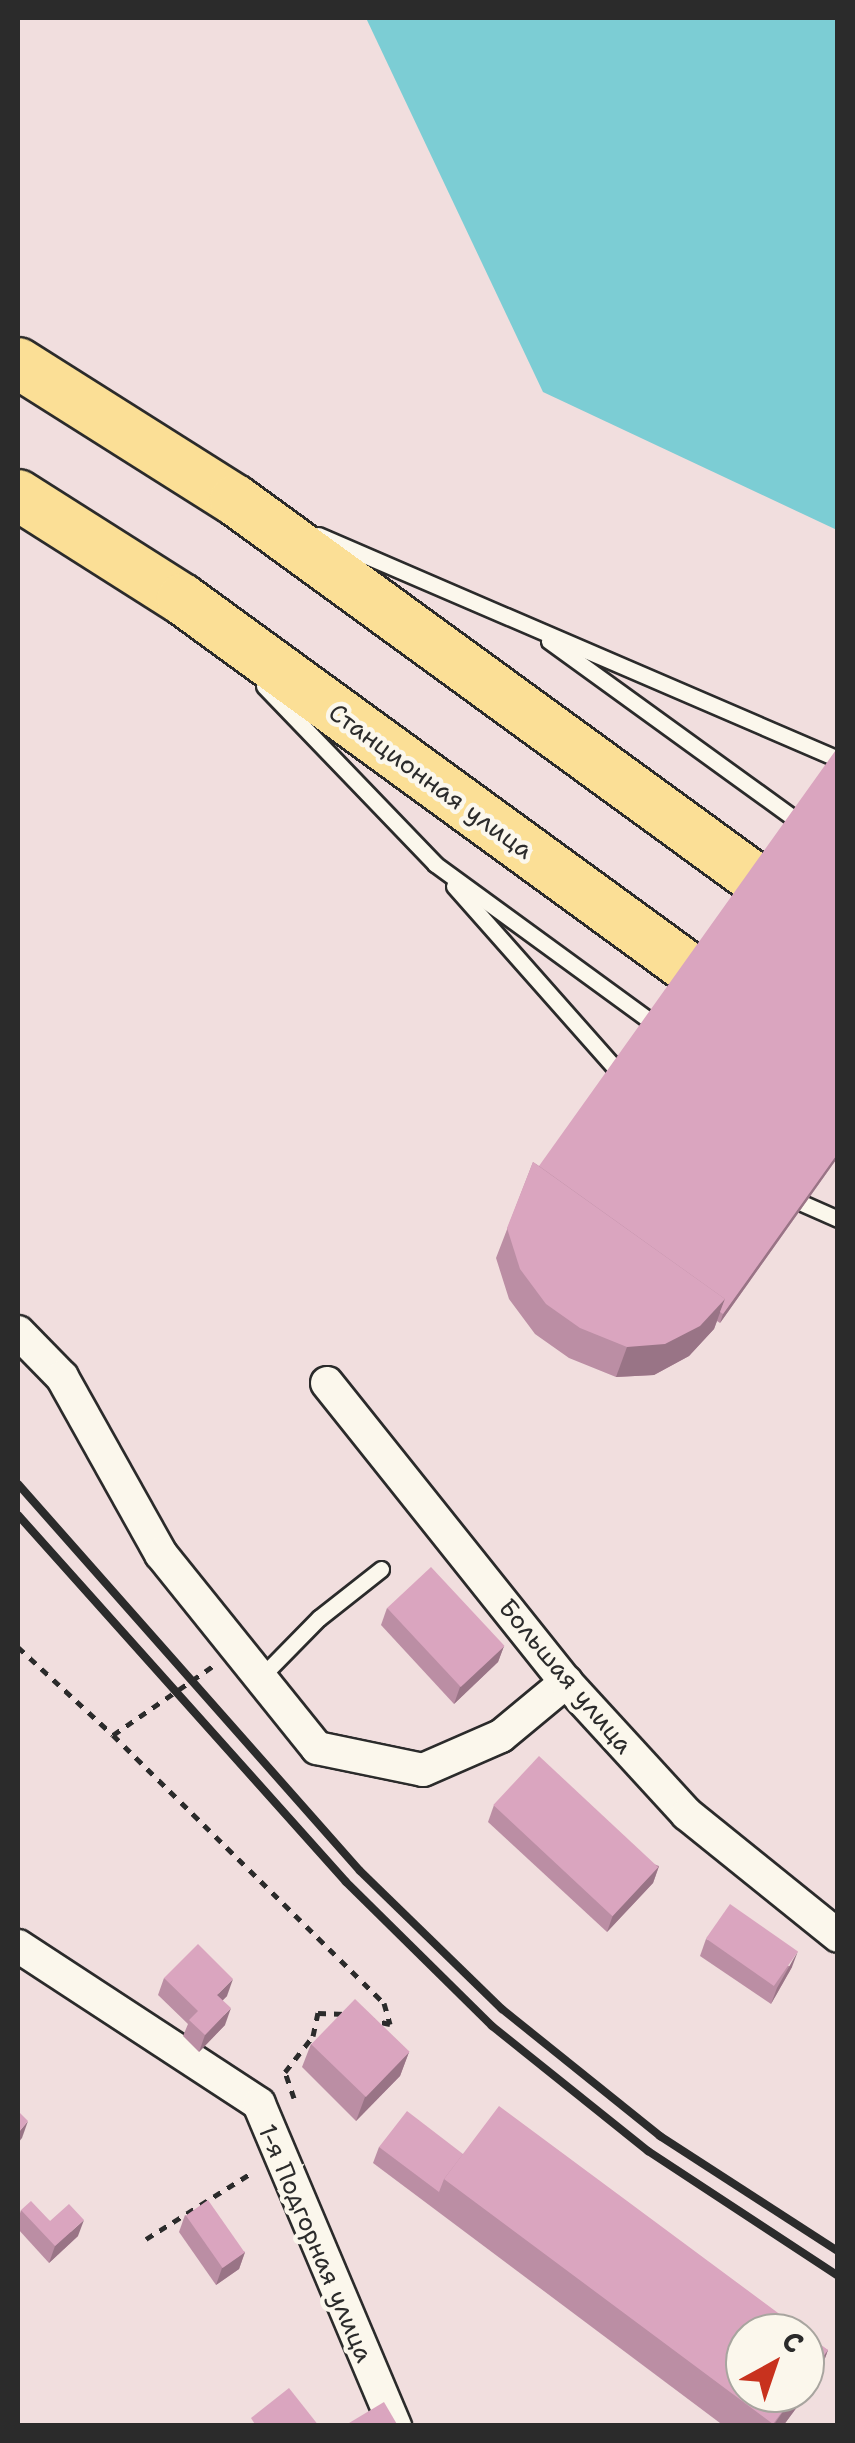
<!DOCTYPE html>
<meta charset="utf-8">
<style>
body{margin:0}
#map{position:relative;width:855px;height:2443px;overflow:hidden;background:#f1dede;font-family:"Shantell Sans",sans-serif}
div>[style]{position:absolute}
.water>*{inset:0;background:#7ccdd4}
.path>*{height:5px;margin-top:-2.5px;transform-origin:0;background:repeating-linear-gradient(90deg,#2b2b2b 0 8px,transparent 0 16px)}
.roads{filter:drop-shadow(2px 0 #2b2b2b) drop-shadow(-2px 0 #2b2b2b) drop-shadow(0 2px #2b2b2b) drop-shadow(0 -2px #2b2b2b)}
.service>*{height:15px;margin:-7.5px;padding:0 7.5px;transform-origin:7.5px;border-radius:7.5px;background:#fbf7ec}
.minor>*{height:32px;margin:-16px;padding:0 16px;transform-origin:16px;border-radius:16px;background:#fbf7ec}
.primary>*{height:50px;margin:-25px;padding:0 25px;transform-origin:25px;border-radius:25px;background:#fbdf96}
.rail>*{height:8px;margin:-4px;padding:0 4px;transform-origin:4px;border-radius:4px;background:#2b2b2b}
.wall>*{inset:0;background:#bb8ea4}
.shaded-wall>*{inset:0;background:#997486}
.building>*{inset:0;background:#daa5bf;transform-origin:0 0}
span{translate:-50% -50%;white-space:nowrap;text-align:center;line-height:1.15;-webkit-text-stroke:9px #fbf7ec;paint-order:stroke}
.street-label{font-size:25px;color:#2b2b2b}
.frame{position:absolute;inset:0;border:20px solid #2b2b2b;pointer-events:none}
.north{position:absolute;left:725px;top:2313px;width:100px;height:100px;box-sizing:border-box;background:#fbf7ec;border:2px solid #a8a59f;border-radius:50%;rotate:40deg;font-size:28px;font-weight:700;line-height:40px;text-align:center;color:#2b2b2b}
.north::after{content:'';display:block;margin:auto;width:35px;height:45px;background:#c8321e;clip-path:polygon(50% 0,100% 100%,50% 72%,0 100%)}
</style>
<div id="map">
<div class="water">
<div style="clip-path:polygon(366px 18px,837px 18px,837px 530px,543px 392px)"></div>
</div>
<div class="path">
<div style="left:18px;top:1647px;width:129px;rotate:42.8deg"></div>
<div style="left:113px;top:1735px;width:121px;rotate:-34.6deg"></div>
<div style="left:113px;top:1735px;width:381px;rotate:44.7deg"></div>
<div style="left:384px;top:2003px;width:22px;rotate:74deg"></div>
<div style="left:390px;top:2024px;width:19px;rotate:-168deg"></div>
<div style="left:294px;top:2098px;width:28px;rotate:-109deg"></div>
<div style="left:285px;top:2072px;width:46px;rotate:-52.1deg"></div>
<div style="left:313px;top:2036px;width:24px;rotate:-78deg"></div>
<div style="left:318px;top:2013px;width:28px;rotate:2deg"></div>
<div style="left:146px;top:2239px;width:126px;rotate:-32.1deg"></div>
</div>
<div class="roads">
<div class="service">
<div style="left:318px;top:535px;width:566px;rotate:23.3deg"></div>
<div style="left:549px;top:641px;width:357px;rotate:35.9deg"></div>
<div style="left:264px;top:686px;width:247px;rotate:46.1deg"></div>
<div style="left:435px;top:864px;width:280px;rotate:36.1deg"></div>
<div style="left:454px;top:886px;width:256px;rotate:48.5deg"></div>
<div style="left:788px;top:1197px;width:55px;rotate:23.7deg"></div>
<div style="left:260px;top:1678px;width:84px;rotate:-45.5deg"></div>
<div style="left:319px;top:1618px;width:79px;rotate:-38.3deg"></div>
</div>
<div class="minor">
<div style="left:18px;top:1332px;width:63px;rotate:45.6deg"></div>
<div style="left:62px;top:1377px;width:203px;rotate:60.8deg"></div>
<div style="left:161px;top:1554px;width:249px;rotate:51.2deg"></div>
<div style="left:317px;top:1748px;width:108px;rotate:11.7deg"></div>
<div style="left:423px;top:1770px;width:85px;rotate:-23.6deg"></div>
<div style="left:501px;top:1736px;width:85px;rotate:-39.7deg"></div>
<div style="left:327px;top:1383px;width:383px;rotate:51.4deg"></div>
<div style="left:566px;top:1682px;width:179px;rotate:47.5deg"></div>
<div style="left:687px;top:1814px;width:194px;rotate:38.9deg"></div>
<div style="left:18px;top:1946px;width:288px;rotate:33.2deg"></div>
<div style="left:259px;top:2104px;width:350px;rotate:67.1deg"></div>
</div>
<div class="primary">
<div style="left:18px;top:363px;width:257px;rotate:32.3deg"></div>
<div style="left:235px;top:500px;width:746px;rotate:36.06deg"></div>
<div style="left:18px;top:495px;width:194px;rotate:32.4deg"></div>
<div style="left:182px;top:599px;width:812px;rotate:36.08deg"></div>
</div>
</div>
<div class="rail">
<div style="left:18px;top:1484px;width:516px;rotate:48.53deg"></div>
<div style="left:360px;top:1871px;width:198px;rotate:44.2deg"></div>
<div style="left:502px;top:2009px;width:203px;rotate:38.8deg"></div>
<div style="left:660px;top:2136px;width:212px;rotate:32.9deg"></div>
<div style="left:18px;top:1515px;width:492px;rotate:48.2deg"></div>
<div style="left:346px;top:1882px;width:205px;rotate:44.6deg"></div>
<div style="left:492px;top:2026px;width:200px;rotate:38.7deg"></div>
<div style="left:648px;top:2151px;width:227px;rotate:33.3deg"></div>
</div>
<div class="wall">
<div style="clip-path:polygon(838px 1157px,720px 1323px,717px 1321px,714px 1329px,689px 1356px,654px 1375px,616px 1377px,569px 1358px,535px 1334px,509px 1299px,496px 1258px,533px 1162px,539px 1166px)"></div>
<div style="clip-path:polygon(387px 1608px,504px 1646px,498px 1662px,454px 1704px,381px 1625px)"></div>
<div style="clip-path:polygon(494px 1805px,659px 1866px,653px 1883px,607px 1932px,488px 1822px)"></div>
<div style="clip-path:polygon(706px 1939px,792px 1967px,771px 2004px,700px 1956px)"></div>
<div style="clip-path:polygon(164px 1978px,227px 1996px,223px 2000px,225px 2025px,199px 2052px,183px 2036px,188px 2024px,158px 1995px)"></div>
<div style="clip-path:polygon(311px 2044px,409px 2052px,400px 2076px,356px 2121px,302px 2067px)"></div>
<div style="clip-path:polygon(379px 2147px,463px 2154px,828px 2350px,817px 2380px,783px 2426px,724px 2426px,373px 2163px)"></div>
<div style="clip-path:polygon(21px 2210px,50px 2221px,78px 2236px,49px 2263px,18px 2229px,18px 2220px)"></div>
<div style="clip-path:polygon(185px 2215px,245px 2252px,239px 2269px,216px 2285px,179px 2232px)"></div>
</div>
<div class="shaded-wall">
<div style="clip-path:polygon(838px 1153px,838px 1157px,720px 1323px,723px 1314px)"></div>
<div style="clip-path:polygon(725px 1299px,714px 1329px,689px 1356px,654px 1375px,616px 1377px,627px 1347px)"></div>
<div style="clip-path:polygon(504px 1646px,498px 1662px,454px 1704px,460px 1687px)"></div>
<div style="clip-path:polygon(659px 1866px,653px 1883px,607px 1932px,613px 1915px)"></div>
<div style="clip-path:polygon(798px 1951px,792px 1967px,771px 2004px,777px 1988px)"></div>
<div style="clip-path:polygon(233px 1979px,227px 1996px,211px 2012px,217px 1995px)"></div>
<div style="clip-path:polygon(231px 2008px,225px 2025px,199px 2052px,205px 2035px)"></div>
<div style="clip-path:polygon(409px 2052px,400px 2076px,356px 2121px,365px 2097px)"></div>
<div style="clip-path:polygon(28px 2121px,22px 2138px,18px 2143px,18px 2133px)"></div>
<div style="clip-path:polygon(84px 2220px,78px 2236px,49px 2263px,55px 2246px)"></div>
<div style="clip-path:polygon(245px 2252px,239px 2269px,216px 2285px,222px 2268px)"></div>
<div style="clip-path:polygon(828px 2350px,817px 2380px,783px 2426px,773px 2426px,796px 2393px,805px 2393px,805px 2381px)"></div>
</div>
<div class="building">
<div style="clip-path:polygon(838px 747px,838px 1153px,723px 1314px,720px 1312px,725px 1299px,539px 1166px)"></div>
<div style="clip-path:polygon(533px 1162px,725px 1299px,700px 1326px,665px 1344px,627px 1347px,580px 1328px,546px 1304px,520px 1269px,507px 1228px)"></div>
<div style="left:431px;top:1567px;width:108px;height:60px;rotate:47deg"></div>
<div style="left:539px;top:1756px;width:163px;height:67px;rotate:43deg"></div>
<div style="left:730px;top:1904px;width:83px;height:42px;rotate:35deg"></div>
<div style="clip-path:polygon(198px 1944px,233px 1979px,217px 1995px,231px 2008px,205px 2035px,189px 2020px,198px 2011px,164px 1978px)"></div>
<div style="left:355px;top:1999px;width:76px;height:63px;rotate:44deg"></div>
<div style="clip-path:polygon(499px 2106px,828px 2350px,805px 2381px,805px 2333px,745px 2333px,745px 2393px,796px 2393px,773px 2424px,444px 2179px)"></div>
<div style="clip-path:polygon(18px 2111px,28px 2121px,18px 2133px)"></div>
<div style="clip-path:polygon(407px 2111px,463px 2154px,444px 2179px,439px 2192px,379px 2147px)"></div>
<div style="left:208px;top:2200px;width:64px;height:27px;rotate:55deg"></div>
<div style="clip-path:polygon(31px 2201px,50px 2221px,69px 2204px,84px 2220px,55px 2246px,21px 2210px)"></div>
<div style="clip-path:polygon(289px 2388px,319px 2426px,256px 2426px,251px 2418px)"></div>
<div style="clip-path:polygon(384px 2402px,398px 2426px,344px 2426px)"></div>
</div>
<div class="street-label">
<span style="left:431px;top:781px;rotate:36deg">Станционная улица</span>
<span style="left:566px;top:1676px;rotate:50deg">Большая улица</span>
<span style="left:316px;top:2243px;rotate:67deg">1-я Подгорная улица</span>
</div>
<div class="frame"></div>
<div class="north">С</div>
</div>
